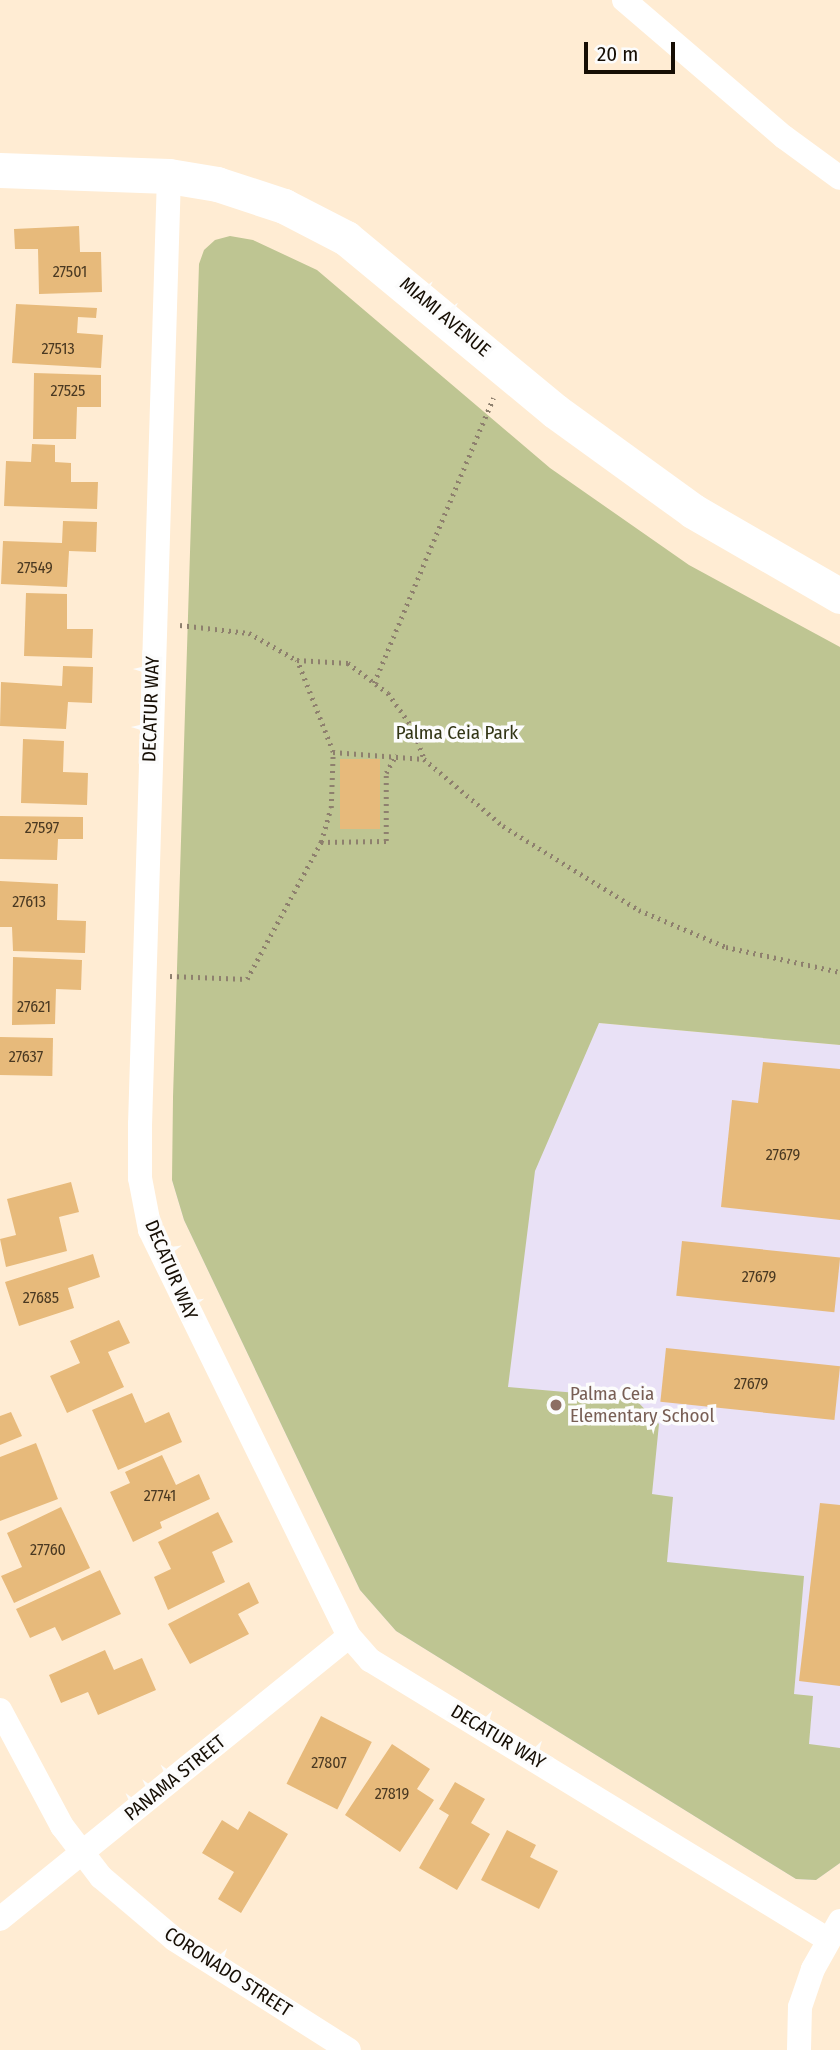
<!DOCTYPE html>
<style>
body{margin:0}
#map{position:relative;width:840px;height:2050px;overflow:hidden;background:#ffecd3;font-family:"Fira Sans Condensed",sans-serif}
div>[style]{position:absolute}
.education>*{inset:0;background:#e9e1f6}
.green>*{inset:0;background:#bec592}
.building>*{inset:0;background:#e7ba7b;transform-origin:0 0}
.path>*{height:4.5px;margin-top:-2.25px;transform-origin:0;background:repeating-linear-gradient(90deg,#8e806e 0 2px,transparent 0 7px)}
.street>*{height:24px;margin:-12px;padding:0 12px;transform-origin:12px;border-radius:12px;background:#fff}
.secondary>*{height:35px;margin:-17.5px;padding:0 17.5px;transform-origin:17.5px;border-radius:17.5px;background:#fff}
.dots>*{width:19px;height:19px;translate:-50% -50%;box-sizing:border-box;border:4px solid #fcfcfc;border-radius:50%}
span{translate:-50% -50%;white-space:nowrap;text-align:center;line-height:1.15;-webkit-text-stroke:7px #fcfcfc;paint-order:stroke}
.number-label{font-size:16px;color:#4a3922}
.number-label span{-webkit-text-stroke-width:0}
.street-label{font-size:19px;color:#160e04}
.park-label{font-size:19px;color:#323515}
.education-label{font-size:19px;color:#785e54}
.left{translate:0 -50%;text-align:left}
.scale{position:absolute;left:584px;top:42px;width:91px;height:32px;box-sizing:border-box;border:4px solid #160e04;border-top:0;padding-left:9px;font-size:21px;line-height:24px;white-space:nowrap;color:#160e04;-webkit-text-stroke:5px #fcfcfc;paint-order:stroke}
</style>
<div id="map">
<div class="education">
<div style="clip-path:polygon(599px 1023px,840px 1045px,840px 1863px,816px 1880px,796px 1879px,396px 1631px,360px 1590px,184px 1220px,172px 1180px)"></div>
</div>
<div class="green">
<div style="clip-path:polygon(230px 236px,253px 240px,317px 270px,550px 468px,689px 565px,840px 647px,840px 1045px,599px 1023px,535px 1171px,508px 1387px,634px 1398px,659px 1424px,652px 1494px,673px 1497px,667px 1562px,804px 1576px,794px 1694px,813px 1696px,809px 1744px,840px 1748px,840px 1863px,816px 1880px,796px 1879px,396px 1631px,360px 1590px,184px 1220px,172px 1180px,173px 1097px,199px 264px,204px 250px,215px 240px)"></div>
</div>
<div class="building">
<div style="clip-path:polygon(79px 226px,80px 252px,101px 252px,102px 292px,39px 294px,38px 249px,15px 249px,14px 229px)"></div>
<div style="clip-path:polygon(16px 304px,97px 308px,96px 318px,78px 317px,77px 333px,103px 335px,101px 368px,12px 363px)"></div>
<div style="clip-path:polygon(34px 373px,101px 375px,101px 407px,77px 407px,76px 439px,33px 439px)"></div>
<div style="clip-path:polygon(32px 444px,55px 445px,55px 462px,71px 463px,71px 482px,98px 482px,97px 509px,4px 506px,6px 461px,31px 462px)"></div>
<div style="clip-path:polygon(63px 521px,97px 522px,96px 552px,69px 551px,67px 587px,1px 584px,3px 541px,62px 543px)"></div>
<div style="clip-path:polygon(26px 593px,67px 594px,67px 629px,93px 629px,92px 658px,24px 656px)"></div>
<div style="clip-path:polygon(63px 666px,93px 667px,92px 703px,68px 702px,66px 729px,0 726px,1px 682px,62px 686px)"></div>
<div style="clip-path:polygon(23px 739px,64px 741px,63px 772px,88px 773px,87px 805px,21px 803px)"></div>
<div style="left:340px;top:759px;width:40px;height:70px"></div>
<div style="clip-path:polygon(0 816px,83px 817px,83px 839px,58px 839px,57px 860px,0 859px)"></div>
<div style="clip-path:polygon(0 881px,58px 884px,57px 920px,86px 921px,85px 953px,13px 951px,12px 927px,0 927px)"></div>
<div style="clip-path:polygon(13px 957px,82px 960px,81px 990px,56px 989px,55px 1024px,12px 1025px)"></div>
<div style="left:0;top:1037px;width:53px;height:38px;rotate:1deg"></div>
<div style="clip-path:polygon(763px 1062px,840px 1069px,840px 1220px,721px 1207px,732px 1100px,758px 1103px)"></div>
<div style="clip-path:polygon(71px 1182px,79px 1212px,59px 1217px,67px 1251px,6px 1267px,0 1239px,16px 1235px,7px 1199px)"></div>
<div style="left:682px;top:1241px;width:159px;height:55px;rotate:6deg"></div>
<div style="clip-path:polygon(93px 1254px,100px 1277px,68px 1288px,74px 1308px,19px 1326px,5px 1282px)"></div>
<div style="clip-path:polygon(119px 1320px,130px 1343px,108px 1352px,124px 1387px,67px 1413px,50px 1376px,80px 1363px,70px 1341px)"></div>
<div style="left:666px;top:1348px;width:175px;height:54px;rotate:6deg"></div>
<div style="clip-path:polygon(132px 1393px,145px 1423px,169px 1412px,182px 1442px,118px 1470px,92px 1410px)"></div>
<div style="clip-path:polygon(11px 1412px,22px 1436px,0 1445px,0 1416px)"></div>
<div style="clip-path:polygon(36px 1443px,58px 1499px,0 1521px,0 1457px)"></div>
<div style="clip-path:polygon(162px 1455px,176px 1485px,199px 1474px,210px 1499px,160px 1522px,162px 1528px,133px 1542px,110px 1492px,130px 1483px,125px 1472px)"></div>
<div style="clip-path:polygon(820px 1503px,840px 1505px,840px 1686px,799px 1681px)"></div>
<div style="clip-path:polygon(61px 1507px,90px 1568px,14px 1603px,1px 1576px,22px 1567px,7px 1533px)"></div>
<div style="clip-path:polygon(218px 1512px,233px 1542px,212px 1552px,225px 1582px,168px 1610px,154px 1577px,171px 1569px,158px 1542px)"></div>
<div style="clip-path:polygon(100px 1570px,121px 1614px,62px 1641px,55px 1627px,30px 1638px,16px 1609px)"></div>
<div style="clip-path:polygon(249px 1582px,259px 1603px,238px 1614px,249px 1634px,190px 1664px,168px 1624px)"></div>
<div style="clip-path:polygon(105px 1650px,114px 1670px,142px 1658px,156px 1690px,98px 1715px,88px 1692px,61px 1703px,49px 1675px)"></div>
<div style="left:321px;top:1716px;width:57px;height:76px;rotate:27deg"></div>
<div style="clip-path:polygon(392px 1744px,430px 1769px,417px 1789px,434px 1800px,400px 1852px,345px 1815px)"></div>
<div style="clip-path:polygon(455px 1782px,485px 1799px,471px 1823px,490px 1834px,457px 1890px,419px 1868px,449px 1815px,439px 1809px)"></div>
<div style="clip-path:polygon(249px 1811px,288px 1834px,241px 1913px,218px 1899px,234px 1872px,202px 1853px,222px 1820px,238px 1830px)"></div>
<div style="clip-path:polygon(507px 1830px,536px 1845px,530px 1857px,558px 1871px,539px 1909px,481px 1880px)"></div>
</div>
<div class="path">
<div style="left:180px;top:625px;width:69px;rotate:6.6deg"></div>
<div style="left:249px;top:633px;width:55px;rotate:29.4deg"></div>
<div style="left:297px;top:660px;width:51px;rotate:3.4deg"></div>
<div style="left:348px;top:663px;width:50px;rotate:36.9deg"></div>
<div style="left:388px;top:693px;width:43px;rotate:54.5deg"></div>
<div style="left:413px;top:728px;width:33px;rotate:70deg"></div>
<div style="left:424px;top:759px;width:104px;rotate:40.3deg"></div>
<div style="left:503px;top:826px;width:160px;rotate:31.7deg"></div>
<div style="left:639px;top:910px;width:95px;rotate:23deg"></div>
<div style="left:726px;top:947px;width:117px;rotate:12.4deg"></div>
<div style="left:374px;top:683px;width:309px;rotate:-67.3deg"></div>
<div style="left:333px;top:752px;width:91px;rotate:4.4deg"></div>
<div style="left:321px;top:842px;width:65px;rotate:-0.9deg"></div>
<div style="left:386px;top:841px;width:68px;rotate:-90deg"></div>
<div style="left:386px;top:773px;width:21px;rotate:-61deg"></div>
<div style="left:170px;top:976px;width:77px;rotate:2.2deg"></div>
<div style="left:247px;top:979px;width:156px;rotate:-61.6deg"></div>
<div style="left:321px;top:842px;width:35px;rotate:-74deg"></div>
<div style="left:331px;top:808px;width:56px;rotate:-88deg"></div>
<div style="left:333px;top:752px;width:99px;rotate:-111.4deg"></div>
</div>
<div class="street">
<div style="left:624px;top:0;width:211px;rotate:40.6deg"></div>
<div style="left:784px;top:137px;width:69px;rotate:36.2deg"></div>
<div style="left:169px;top:176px;width:948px;rotate:91.75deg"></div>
<div style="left:140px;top:1124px;width:54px;rotate:90deg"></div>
<div style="left:140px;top:1178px;width:53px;rotate:79.1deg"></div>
<div style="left:150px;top:1230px;width:452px;rotate:63.9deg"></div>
<div style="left:349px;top:1636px;width:32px;rotate:49deg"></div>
<div style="left:370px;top:1660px;width:535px;rotate:31.4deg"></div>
<div style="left:0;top:1710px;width:132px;rotate:61.9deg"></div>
<div style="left:62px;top:1826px;width:64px;rotate:52.6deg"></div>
<div style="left:101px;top:1877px;width:96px;rotate:40.3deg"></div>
<div style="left:174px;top:1939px;width:207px;rotate:32.4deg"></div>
<div style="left:0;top:1919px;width:449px;rotate:-39deg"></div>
<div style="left:799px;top:2050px;width:43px;rotate:-88.7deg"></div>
<div style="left:800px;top:2007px;width:40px;rotate:-71.1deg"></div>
<div style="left:813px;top:1969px;width:55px;rotate:-60.6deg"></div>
</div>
<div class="secondary">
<div style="left:0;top:170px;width:169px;rotate:2deg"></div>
<div style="left:169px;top:176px;width:49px;rotate:9.5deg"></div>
<div style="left:217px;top:184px;width:71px;rotate:18.2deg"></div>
<div style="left:284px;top:206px;width:70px;rotate:27.3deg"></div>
<div style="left:346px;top:238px;width:271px;rotate:39.6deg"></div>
<div style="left:555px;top:411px;width:170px;rotate:35.9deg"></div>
<div style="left:693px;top:511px;width:170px;rotate:30deg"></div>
</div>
<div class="dots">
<div style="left:556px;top:1405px;background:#8d6e63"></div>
</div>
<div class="number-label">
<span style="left:70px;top:272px">27501</span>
<span style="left:58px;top:349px">27513</span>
<span style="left:68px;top:391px">27525</span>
<span style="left:35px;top:568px">27549</span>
<span style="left:42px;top:828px">27597</span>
<span style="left:29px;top:902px">27613</span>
<span style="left:34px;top:1007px">27621</span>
<span style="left:26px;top:1057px">27637</span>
<span style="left:783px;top:1155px">27679</span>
<span style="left:759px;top:1277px">27679</span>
<span style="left:41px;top:1298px">27685</span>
<span style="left:751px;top:1384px">27679</span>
<span style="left:160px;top:1496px">27741</span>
<span style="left:48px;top:1550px">27760</span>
<span style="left:329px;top:1763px">27807</span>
<span style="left:392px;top:1794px">27819</span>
</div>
<div class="street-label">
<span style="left:445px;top:317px;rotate:40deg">MIAMI AVENUE</span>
<span style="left:151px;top:709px;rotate:-88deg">DECATUR WAY</span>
<span style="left:171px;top:1270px;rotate:67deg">DECATUR WAY</span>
<span style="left:498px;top:1737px;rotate:31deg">DECATUR WAY</span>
<span style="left:175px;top:1778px;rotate:-39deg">PANAMA STREET</span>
<span style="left:228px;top:1972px;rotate:33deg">CORONADO STREET</span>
</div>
<div class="park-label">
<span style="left:457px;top:733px">Palma Ceia Park</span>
</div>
<div class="education-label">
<span class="left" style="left:570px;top:1405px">Palma Ceia<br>Elementary School</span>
</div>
<div class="scale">20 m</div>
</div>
